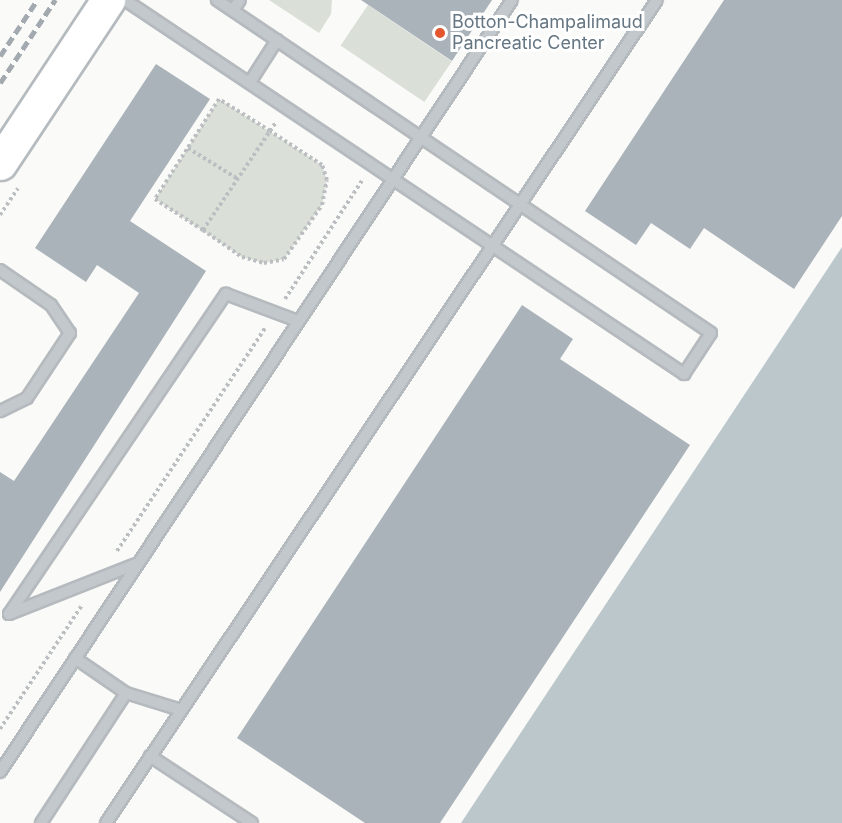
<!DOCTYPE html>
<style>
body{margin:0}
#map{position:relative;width:842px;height:823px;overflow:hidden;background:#fafaf8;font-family:Inter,sans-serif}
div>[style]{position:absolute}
.green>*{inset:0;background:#dadfd7;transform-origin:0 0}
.water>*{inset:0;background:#bbc7cb}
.building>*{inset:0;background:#aab3b9}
.path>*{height:4px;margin-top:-2px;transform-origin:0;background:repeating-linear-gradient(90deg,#bbbfc2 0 3px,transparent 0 6px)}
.roads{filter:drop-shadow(2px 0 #b5babe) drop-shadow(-2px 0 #b5babe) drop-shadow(0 2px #b5babe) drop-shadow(0 -2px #b5babe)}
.lane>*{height:10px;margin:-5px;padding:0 5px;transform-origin:5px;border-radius:5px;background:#c3c8cc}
.primary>*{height:33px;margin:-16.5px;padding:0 16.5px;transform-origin:16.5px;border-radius:16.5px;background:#fff}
.rail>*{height:4.5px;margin-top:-2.25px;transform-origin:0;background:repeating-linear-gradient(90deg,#a2aab0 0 9px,transparent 0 13.5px)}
.dots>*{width:16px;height:16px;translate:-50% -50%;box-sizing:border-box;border:3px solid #fff;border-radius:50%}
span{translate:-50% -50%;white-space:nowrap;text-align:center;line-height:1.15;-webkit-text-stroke:6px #fff;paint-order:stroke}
.poi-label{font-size:18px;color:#657683}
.left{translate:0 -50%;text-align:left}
</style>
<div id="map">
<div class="green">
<div style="clip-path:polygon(269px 0,332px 0,331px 14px,319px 33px)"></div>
<div style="left:368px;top:5px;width:101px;height:49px;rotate:34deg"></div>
<div style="clip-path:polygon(219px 99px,322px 165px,327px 180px,322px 205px,284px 259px,264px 263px,242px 257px,155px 199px)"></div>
</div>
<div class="water">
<div style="clip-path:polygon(842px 247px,842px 823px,461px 823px)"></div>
</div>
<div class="building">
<div style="clip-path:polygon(361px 0,492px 0,452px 61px)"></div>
<div style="clip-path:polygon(724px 0,842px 0,842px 216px,794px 289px,704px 228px,690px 249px,651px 223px,636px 245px,585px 211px)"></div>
<div style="clip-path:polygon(156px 64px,210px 99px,130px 221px,206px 271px,0 592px,0 472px,14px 481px,139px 293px,97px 265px,86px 282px,35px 248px)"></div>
<div style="clip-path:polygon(522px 305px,573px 339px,560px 359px,690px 445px,440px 823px,365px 823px,237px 738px)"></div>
</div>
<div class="path">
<div style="left:188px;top:148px;width:59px;rotate:31.8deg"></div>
<div style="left:0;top:215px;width:32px;rotate:-56deg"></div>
<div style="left:203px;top:230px;width:47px;rotate:34.7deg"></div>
<div style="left:242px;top:257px;width:23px;rotate:15deg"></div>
<div style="left:264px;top:263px;width:20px;rotate:-11deg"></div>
<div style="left:284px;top:259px;width:66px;rotate:-54.9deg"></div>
<div style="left:322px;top:205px;width:25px;rotate:-79deg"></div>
<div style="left:327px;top:180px;width:16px;rotate:-108deg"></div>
<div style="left:322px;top:165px;width:62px;rotate:-146.8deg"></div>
<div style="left:270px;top:131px;width:60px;rotate:-147.9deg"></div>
<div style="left:219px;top:99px;width:119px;rotate:122.6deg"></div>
<div style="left:155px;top:199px;width:57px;rotate:32.9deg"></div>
<div style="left:203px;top:230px;width:120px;rotate:-55.9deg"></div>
<div style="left:270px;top:131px;width:11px;rotate:-56deg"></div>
<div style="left:285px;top:299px;width:143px;rotate:-57deg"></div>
<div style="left:117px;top:551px;width:269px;rotate:-56.4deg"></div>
<div style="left:0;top:729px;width:149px;rotate:-56.5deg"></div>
</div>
<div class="roads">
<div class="lane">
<div style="left:125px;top:0;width:673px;rotate:33.78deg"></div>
<div style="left:684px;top:374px;width:49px;rotate:-56.6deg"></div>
<div style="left:711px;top:333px;width:596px;rotate:-146.02deg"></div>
<div style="left:233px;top:10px;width:12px;rotate:-55deg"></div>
<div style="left:250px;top:82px;width:50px;rotate:-57.3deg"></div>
<div style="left:0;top:270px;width:62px;rotate:34.5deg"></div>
<div style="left:51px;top:305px;width:34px;rotate:56deg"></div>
<div style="left:70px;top:333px;width:78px;rotate:123.5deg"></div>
<div style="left:27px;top:398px;width:30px;rotate:154deg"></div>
<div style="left:9px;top:614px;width:387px;rotate:-55.9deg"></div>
<div style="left:226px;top:294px;width:77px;rotate:20.6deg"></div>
<div style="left:9px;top:614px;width:136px;rotate:-21.5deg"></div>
<div style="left:75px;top:658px;width:62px;rotate:34.5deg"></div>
<div style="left:126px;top:693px;width:58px;rotate:17.2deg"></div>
<div style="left:150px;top:756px;width:122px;rotate:33.3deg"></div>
<div style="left:0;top:772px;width:926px;rotate:-56.45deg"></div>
<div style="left:41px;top:823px;width:155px;rotate:-56.8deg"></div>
<div style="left:106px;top:823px;width:990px;rotate:-56.2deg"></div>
</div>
<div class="primary">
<div style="left:0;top:163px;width:196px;rotate:-56.5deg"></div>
</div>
</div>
<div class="rail">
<div style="left:0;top:56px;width:67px;rotate:-56.5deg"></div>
<div style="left:0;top:83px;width:100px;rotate:-56.5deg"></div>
</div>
<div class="dots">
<div style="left:440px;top:33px;background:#e4572e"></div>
</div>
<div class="poi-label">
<span class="left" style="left:452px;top:33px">Botton-Champalimaud<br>Pancreatic Center</span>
</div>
</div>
